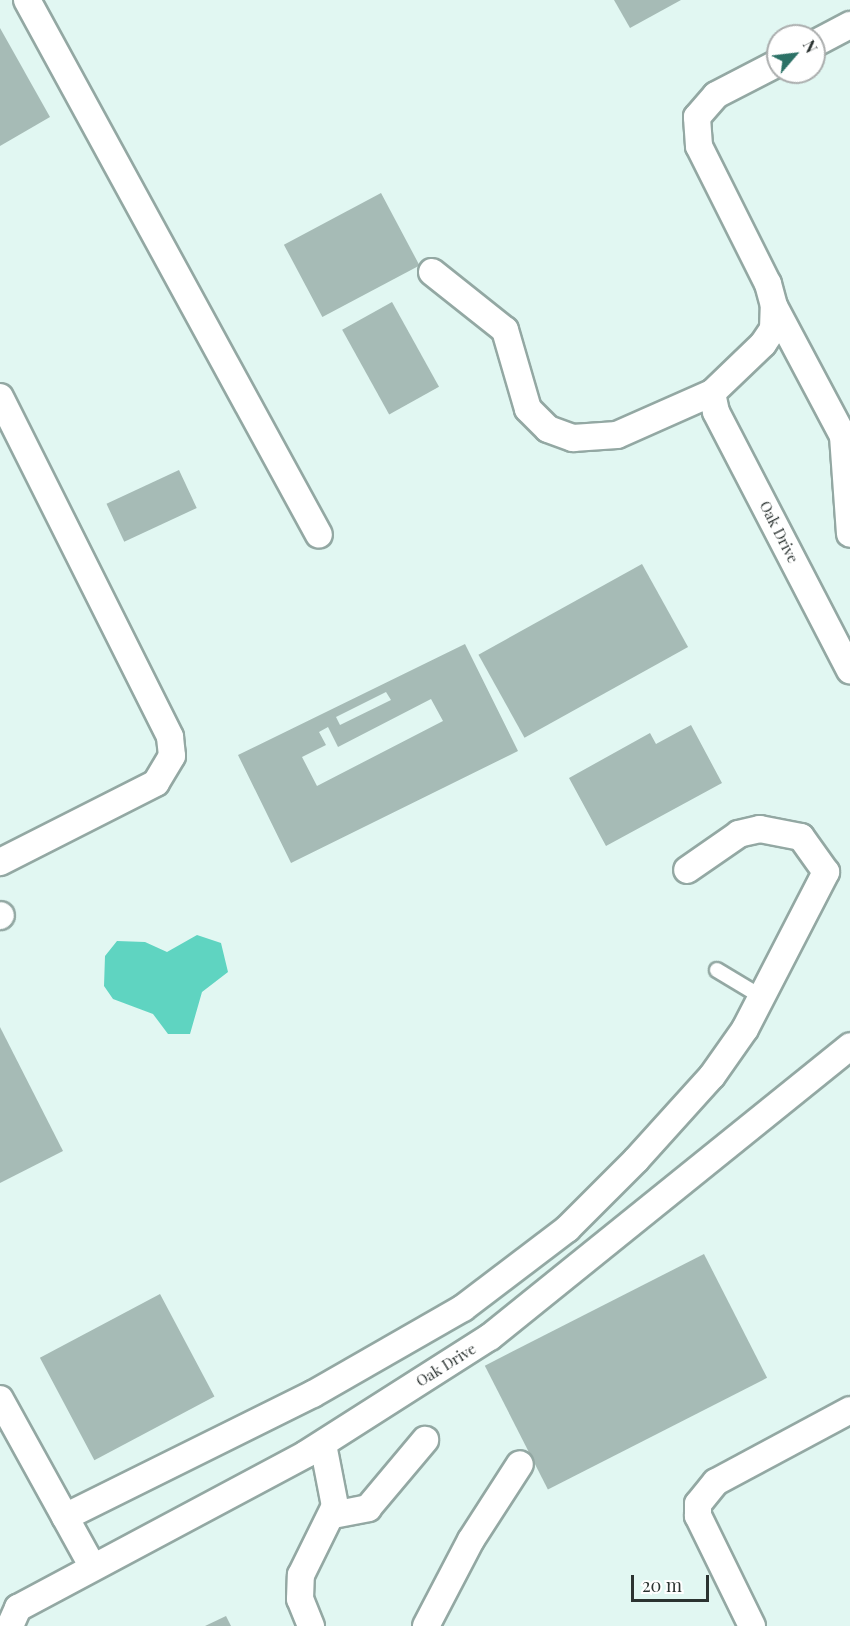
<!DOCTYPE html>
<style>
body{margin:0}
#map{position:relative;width:850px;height:1626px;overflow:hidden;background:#e1f7f2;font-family:"Playfair Display",serif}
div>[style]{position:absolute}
.water>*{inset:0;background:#5fd4c1}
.building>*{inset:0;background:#a6bbb6;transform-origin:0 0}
.roads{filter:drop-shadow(2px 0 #93a8a3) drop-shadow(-2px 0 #93a8a3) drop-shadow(0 2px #93a8a3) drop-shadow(0 -2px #93a8a3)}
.lane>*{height:14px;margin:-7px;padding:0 7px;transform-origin:7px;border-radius:7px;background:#fff}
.street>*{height:26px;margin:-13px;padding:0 13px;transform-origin:13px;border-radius:13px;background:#fff}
span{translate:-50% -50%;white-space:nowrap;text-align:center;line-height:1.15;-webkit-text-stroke:5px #fff;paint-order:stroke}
.street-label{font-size:15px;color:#2b3331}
.north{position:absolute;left:766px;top:24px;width:60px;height:60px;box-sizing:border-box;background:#fff;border:2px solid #aaadad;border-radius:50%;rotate:62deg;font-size:16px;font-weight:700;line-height:24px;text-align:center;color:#2b3331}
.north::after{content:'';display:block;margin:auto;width:21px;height:27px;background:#2c7166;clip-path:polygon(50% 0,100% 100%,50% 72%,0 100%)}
.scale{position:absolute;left:631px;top:1575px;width:78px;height:27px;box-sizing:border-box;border:3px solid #2b3331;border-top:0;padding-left:8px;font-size:18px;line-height:21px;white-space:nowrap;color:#2b3331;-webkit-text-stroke:4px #fff;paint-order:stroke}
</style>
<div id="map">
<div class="water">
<div style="clip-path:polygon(197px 935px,221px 943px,228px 972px,202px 992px,190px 1034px,168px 1034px,153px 1014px,113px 999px,104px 986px,105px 956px,117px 941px,145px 942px,167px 952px)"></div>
</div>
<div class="building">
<div style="clip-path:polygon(614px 0,681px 0,630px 28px)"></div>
<div style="clip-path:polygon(0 28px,50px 117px,0 146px)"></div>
<div style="left:381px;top:193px;width:82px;height:110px;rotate:62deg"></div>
<div style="left:392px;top:302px;width:97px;height:57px;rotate:61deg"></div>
<div style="left:179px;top:470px;width:42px;height:80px;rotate:65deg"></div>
<div style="left:642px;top:564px;width:95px;height:187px;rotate:61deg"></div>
<div style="clip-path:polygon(evenodd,465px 644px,518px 751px,291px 863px,238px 755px,465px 644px,386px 692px,391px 700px,340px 725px,336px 717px,386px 692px,465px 644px,431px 699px,443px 721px,317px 786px,302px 757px,326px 745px,319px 732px,328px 727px,338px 747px,431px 699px)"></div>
<div style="clip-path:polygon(691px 725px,722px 783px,606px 846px,569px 778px,650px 733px,656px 744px)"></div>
<div style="clip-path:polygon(0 1027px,63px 1151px,0 1183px)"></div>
<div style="left:704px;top:1254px;width:139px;height:246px;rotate:63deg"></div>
<div style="left:160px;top:1294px;width:116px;height:136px;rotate:62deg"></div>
<div style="clip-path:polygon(226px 1616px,231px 1626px,205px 1626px)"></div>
</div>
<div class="roads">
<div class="lane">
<div style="left:717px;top:970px;width:52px;rotate:31deg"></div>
</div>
<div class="street">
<div style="left:27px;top:0;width:609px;rotate:61.37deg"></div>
<div style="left:814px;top:44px;width:41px;rotate:-27.8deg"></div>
<div style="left:432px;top:272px;width:93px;rotate:38.5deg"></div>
<div style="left:505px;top:330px;width:82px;rotate:73.8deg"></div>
<div style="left:528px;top:409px;width:28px;rotate:45deg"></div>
<div style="left:548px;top:429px;width:27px;rotate:20deg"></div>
<div style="left:573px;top:438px;width:44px;rotate:-3.9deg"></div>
<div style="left:617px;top:435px;width:104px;rotate:-23.9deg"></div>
<div style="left:712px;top:393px;width:71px;rotate:-43.9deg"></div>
<div style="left:763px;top:344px;width:18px;rotate:-56deg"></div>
<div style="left:773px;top:329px;width:23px;rotate:-88deg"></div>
<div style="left:774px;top:306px;width:23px;rotate:-105deg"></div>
<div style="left:768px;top:284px;width:154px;rotate:-116.6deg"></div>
<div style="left:699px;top:146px;width:29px;rotate:-94deg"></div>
<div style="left:697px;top:117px;width:29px;rotate:-49deg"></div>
<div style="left:716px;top:95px;width:70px;rotate:-27.3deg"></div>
<div style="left:774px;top:306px;width:147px;rotate:62deg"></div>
<div style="left:843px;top:436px;width:98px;rotate:85.9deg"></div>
<div style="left:712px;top:393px;width:19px;rotate:78deg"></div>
<div style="left:716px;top:412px;width:291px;rotate:62.6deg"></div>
<div style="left:0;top:397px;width:380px;rotate:63.4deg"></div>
<div style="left:170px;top:737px;width:19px;rotate:84deg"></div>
<div style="left:172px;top:756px;width:31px;rotate:121deg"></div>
<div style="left:156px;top:783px;width:175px;rotate:153.1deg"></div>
<div style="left:0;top:916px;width:1px;rotate:-45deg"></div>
<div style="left:0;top:1399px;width:191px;rotate:61.1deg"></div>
<div style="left:333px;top:1515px;width:36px;rotate:-11deg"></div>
<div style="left:368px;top:1508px;width:89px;rotate:-50deg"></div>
<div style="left:65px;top:1517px;width:277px;rotate:-26.4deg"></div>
<div style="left:313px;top:1394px;width:173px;rotate:-29.8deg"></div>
<div style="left:463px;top:1308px;width:131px;rotate:-37.2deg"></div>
<div style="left:567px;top:1229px;width:98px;rotate:-45deg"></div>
<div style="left:636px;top:1160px;width:113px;rotate:-47.9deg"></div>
<div style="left:712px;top:1076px;width:57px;rotate:-54.9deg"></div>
<div style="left:745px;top:1029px;width:177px;rotate:-62.7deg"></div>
<div style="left:826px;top:872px;width:43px;rotate:-125.5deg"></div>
<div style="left:801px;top:837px;width:42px;rotate:-169deg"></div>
<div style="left:760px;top:829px;width:22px;rotate:167deg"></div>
<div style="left:739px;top:834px;width:63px;rotate:145.3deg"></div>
<div style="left:10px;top:1626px;width:20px;rotate:-66deg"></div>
<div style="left:18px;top:1608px;width:327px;rotate:-28.1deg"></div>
<div style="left:306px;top:1454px;width:218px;rotate:-32.5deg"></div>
<div style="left:490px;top:1337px;width:463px;rotate:-38.9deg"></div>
<div style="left:311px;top:1626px;width:29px;rotate:-112deg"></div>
<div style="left:300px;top:1599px;width:24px;rotate:-88deg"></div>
<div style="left:301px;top:1575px;width:77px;rotate:-63.8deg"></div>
<div style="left:335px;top:1506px;width:63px;rotate:-101deg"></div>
<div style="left:426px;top:1626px;width:97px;rotate:-62.4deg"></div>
<div style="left:471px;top:1540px;width:90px;rotate:-57.2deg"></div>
<div style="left:752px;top:1626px;width:123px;rotate:-116.1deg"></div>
<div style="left:698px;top:1516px;width:12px;rotate:-90deg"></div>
<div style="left:698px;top:1504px;width:28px;rotate:-51deg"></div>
<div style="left:716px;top:1482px;width:152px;rotate:-28.2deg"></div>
</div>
</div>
<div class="street-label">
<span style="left:779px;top:532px;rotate:63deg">Oak Drive</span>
<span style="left:446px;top:1365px;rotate:-32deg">Oak Drive</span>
</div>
<div class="north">N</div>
<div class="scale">20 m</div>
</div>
